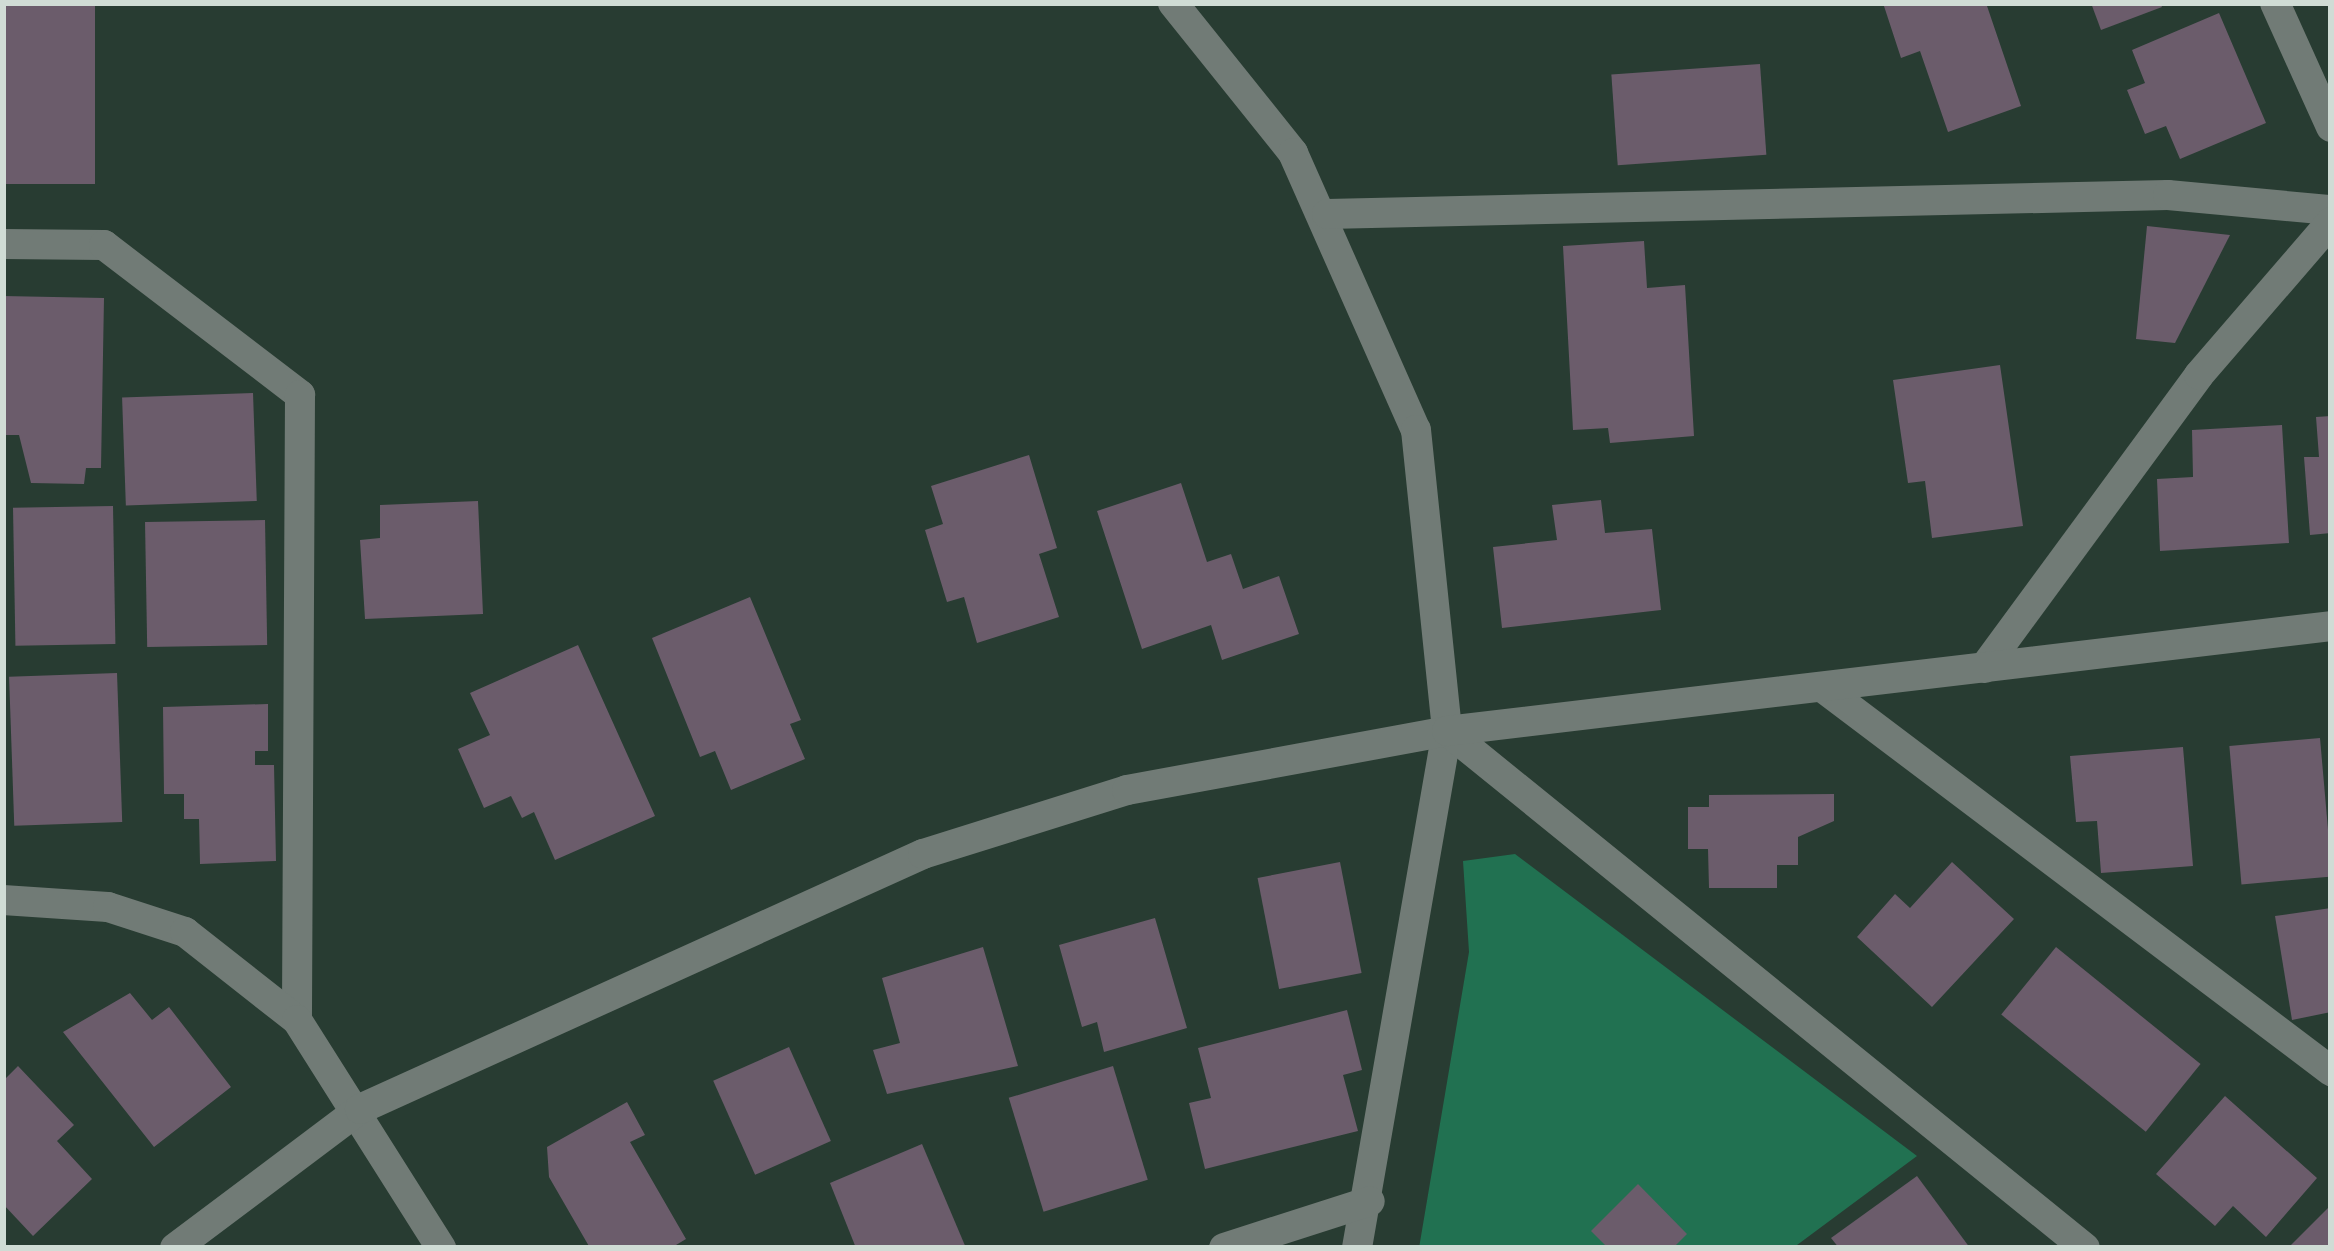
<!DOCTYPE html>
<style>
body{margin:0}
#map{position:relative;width:2334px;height:1251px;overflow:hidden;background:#283c32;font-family:Barlow,sans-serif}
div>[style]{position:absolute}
.green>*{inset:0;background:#217151}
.building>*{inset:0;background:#6b5c6b;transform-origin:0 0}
.minor>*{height:30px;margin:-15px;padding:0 15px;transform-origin:15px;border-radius:15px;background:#717b76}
span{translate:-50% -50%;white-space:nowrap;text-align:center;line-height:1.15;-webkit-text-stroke:9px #18211c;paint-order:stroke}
.frame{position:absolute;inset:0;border:6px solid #d0dcd5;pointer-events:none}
</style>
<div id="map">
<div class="green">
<div style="clip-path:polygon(1515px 854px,1917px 1156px,1793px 1248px,1419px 1248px,1469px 952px,1463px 861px)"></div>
</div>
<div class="building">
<div style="left:3px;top:3px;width:92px;height:181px"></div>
<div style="clip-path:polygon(1883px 3px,1986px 3px,2021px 106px,1948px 132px,1920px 51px,1901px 58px)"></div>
<div style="clip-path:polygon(2091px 3px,2160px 3px,2162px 7px,2101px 30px)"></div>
<div style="clip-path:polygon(2219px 13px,2266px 123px,2180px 159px,2166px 126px,2145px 134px,2127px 90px,2145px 83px,2132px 50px)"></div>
<div style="left:1760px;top:64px;width:91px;height:149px;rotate:86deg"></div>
<div style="clip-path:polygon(2147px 226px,2230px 235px,2175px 343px,2136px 339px)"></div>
<div style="clip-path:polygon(1644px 241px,1647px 288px,1685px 285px,1694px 436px,1610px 443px,1608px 428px,1573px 430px,1563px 246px)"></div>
<div style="clip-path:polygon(3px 296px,104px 298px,101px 468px,86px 468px,84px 484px,31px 483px,19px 435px,3px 435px)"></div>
<div style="clip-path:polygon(2000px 365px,2023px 526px,1932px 538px,1925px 481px,1908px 483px,1893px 380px)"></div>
<div style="left:253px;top:393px;width:108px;height:131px;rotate:88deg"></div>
<div style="clip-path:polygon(2331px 416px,2331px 533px,2310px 535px,2304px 457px,2319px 457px,2316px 417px)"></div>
<div style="clip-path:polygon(2282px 425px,2289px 543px,2160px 551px,2157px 479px,2193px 477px,2192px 430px)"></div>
<div style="clip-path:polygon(1029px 455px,1057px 548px,1039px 554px,1059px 617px,977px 643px,964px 597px,947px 602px,925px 530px,943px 524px,931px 486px)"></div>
<div style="clip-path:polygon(1181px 483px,1207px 562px,1231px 554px,1243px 589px,1279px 576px,1299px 634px,1222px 660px,1211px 625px,1142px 649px,1097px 511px)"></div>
<div style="clip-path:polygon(1601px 500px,1605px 533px,1652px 529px,1661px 610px,1502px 628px,1493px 547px,1557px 540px,1552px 505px)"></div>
<div style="clip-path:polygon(478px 501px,483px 614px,365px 619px,360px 540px,380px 538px,380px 505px)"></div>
<div style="left:113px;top:506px;width:138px;height:100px;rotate:89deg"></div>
<div style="left:265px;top:520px;width:125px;height:120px;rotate:89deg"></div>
<div style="clip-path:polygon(750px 597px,801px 720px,790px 724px,805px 759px,731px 790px,715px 751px,700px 757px,652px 638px)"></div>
<div style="clip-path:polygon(578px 645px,655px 816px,555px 860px,534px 812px,522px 818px,511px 796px,484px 808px,458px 749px,490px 735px,470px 693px)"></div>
<div style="left:117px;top:673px;width:149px;height:108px;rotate:88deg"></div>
<div style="clip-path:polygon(268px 704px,268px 751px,255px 751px,255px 765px,274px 765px,276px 861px,200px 864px,199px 819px,184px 819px,184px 794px,164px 794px,163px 707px)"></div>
<div style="left:2320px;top:738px;width:139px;height:91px;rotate:85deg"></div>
<div style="clip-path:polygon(2183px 747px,2193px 866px,2101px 873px,2097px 821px,2076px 822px,2070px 756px)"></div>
<div style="clip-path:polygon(1834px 794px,1834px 821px,1798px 837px,1798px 865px,1777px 865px,1777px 888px,1709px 888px,1708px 849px,1688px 849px,1688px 807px,1709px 807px,1709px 795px)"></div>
<div style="left:1340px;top:862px;width:113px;height:84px;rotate:79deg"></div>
<div style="clip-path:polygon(1952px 862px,2014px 919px,1932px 1007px,1857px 937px,1895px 894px,1910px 908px)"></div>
<div style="clip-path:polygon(2331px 908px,2331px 1012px,2292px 1020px,2275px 916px)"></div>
<div style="clip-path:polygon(1155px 918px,1187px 1028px,1104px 1052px,1097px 1022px,1082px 1027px,1059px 945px)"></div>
<div style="clip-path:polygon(983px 947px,1018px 1066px,887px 1094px,873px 1050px,900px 1043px,882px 978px)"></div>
<div style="left:2056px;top:947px;width:186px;height:87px;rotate:39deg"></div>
<div style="clip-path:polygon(130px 993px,152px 1020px,169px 1007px,231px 1087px,154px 1147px,63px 1032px)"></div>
<div style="clip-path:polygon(1347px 1010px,1362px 1070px,1343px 1075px,1358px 1131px,1205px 1169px,1189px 1103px,1211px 1098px,1198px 1048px)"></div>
<div style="left:789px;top:1047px;width:103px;height:83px;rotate:66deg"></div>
<div style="clip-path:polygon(18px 1066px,74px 1125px,57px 1141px,92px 1179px,33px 1236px,3px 1204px,3px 1081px)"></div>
<div style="left:1113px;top:1066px;width:119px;height:109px;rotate:73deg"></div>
<div style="clip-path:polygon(2225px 1096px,2317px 1178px,2266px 1237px,2233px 1206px,2215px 1226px,2156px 1174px)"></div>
<div style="clip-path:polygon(627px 1102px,645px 1135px,630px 1142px,686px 1239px,671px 1248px,590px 1248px,549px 1177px,547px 1147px)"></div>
<div style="clip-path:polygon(922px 1144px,966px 1248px,856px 1248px,830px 1183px)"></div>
<div style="clip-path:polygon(1917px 1176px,1970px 1248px,1839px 1248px,1831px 1238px)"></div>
<div style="clip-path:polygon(1638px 1184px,1687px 1234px,1673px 1248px,1608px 1248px,1591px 1231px)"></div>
<div style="clip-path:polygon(2331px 1205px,2331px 1248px,2288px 1248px)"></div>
</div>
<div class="minor">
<div style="left:1173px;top:3px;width:192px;rotate:51.3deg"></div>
<div style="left:1293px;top:153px;width:303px;rotate:66.1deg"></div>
<div style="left:1416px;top:430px;width:303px;rotate:84.1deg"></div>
<div style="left:1447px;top:731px;width:525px;rotate:99.88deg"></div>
<div style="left:2275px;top:3px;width:136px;rotate:65.7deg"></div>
<div style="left:1327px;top:214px;width:841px;rotate:-1.29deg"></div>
<div style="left:2168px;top:195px;width:164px;rotate:5.3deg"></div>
<div style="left:3px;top:244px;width:101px;rotate:0.6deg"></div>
<div style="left:104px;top:245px;width:247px;rotate:37.4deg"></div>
<div style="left:300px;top:395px;width:625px;rotate:90.28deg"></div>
<div style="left:1984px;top:668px;width:363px;rotate:-53.7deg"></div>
<div style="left:2199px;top:375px;width:202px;rotate:-49.2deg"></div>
<div style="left:1822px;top:687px;width:638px;rotate:37.03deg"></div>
<div style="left:1447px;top:731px;width:821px;rotate:39.02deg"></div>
<div style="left:3px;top:900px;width:105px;rotate:3.8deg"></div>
<div style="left:108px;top:907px;width:81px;rotate:18deg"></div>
<div style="left:185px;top:932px;width:142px;rotate:38.2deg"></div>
<div style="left:297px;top:1020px;width:270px;rotate:57.7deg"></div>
<div style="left:175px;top:1248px;width:231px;rotate:-36.9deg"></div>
<div style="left:360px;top:1109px;width:618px;rotate:-24.37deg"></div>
<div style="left:923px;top:854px;width:214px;rotate:-17.4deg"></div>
<div style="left:1127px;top:790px;width:325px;rotate:-10.4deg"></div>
<div style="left:1447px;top:731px;width:890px;rotate:-6.77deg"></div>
<div style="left:1224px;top:1248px;width:153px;rotate:-17.8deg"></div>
</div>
<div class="frame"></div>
</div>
